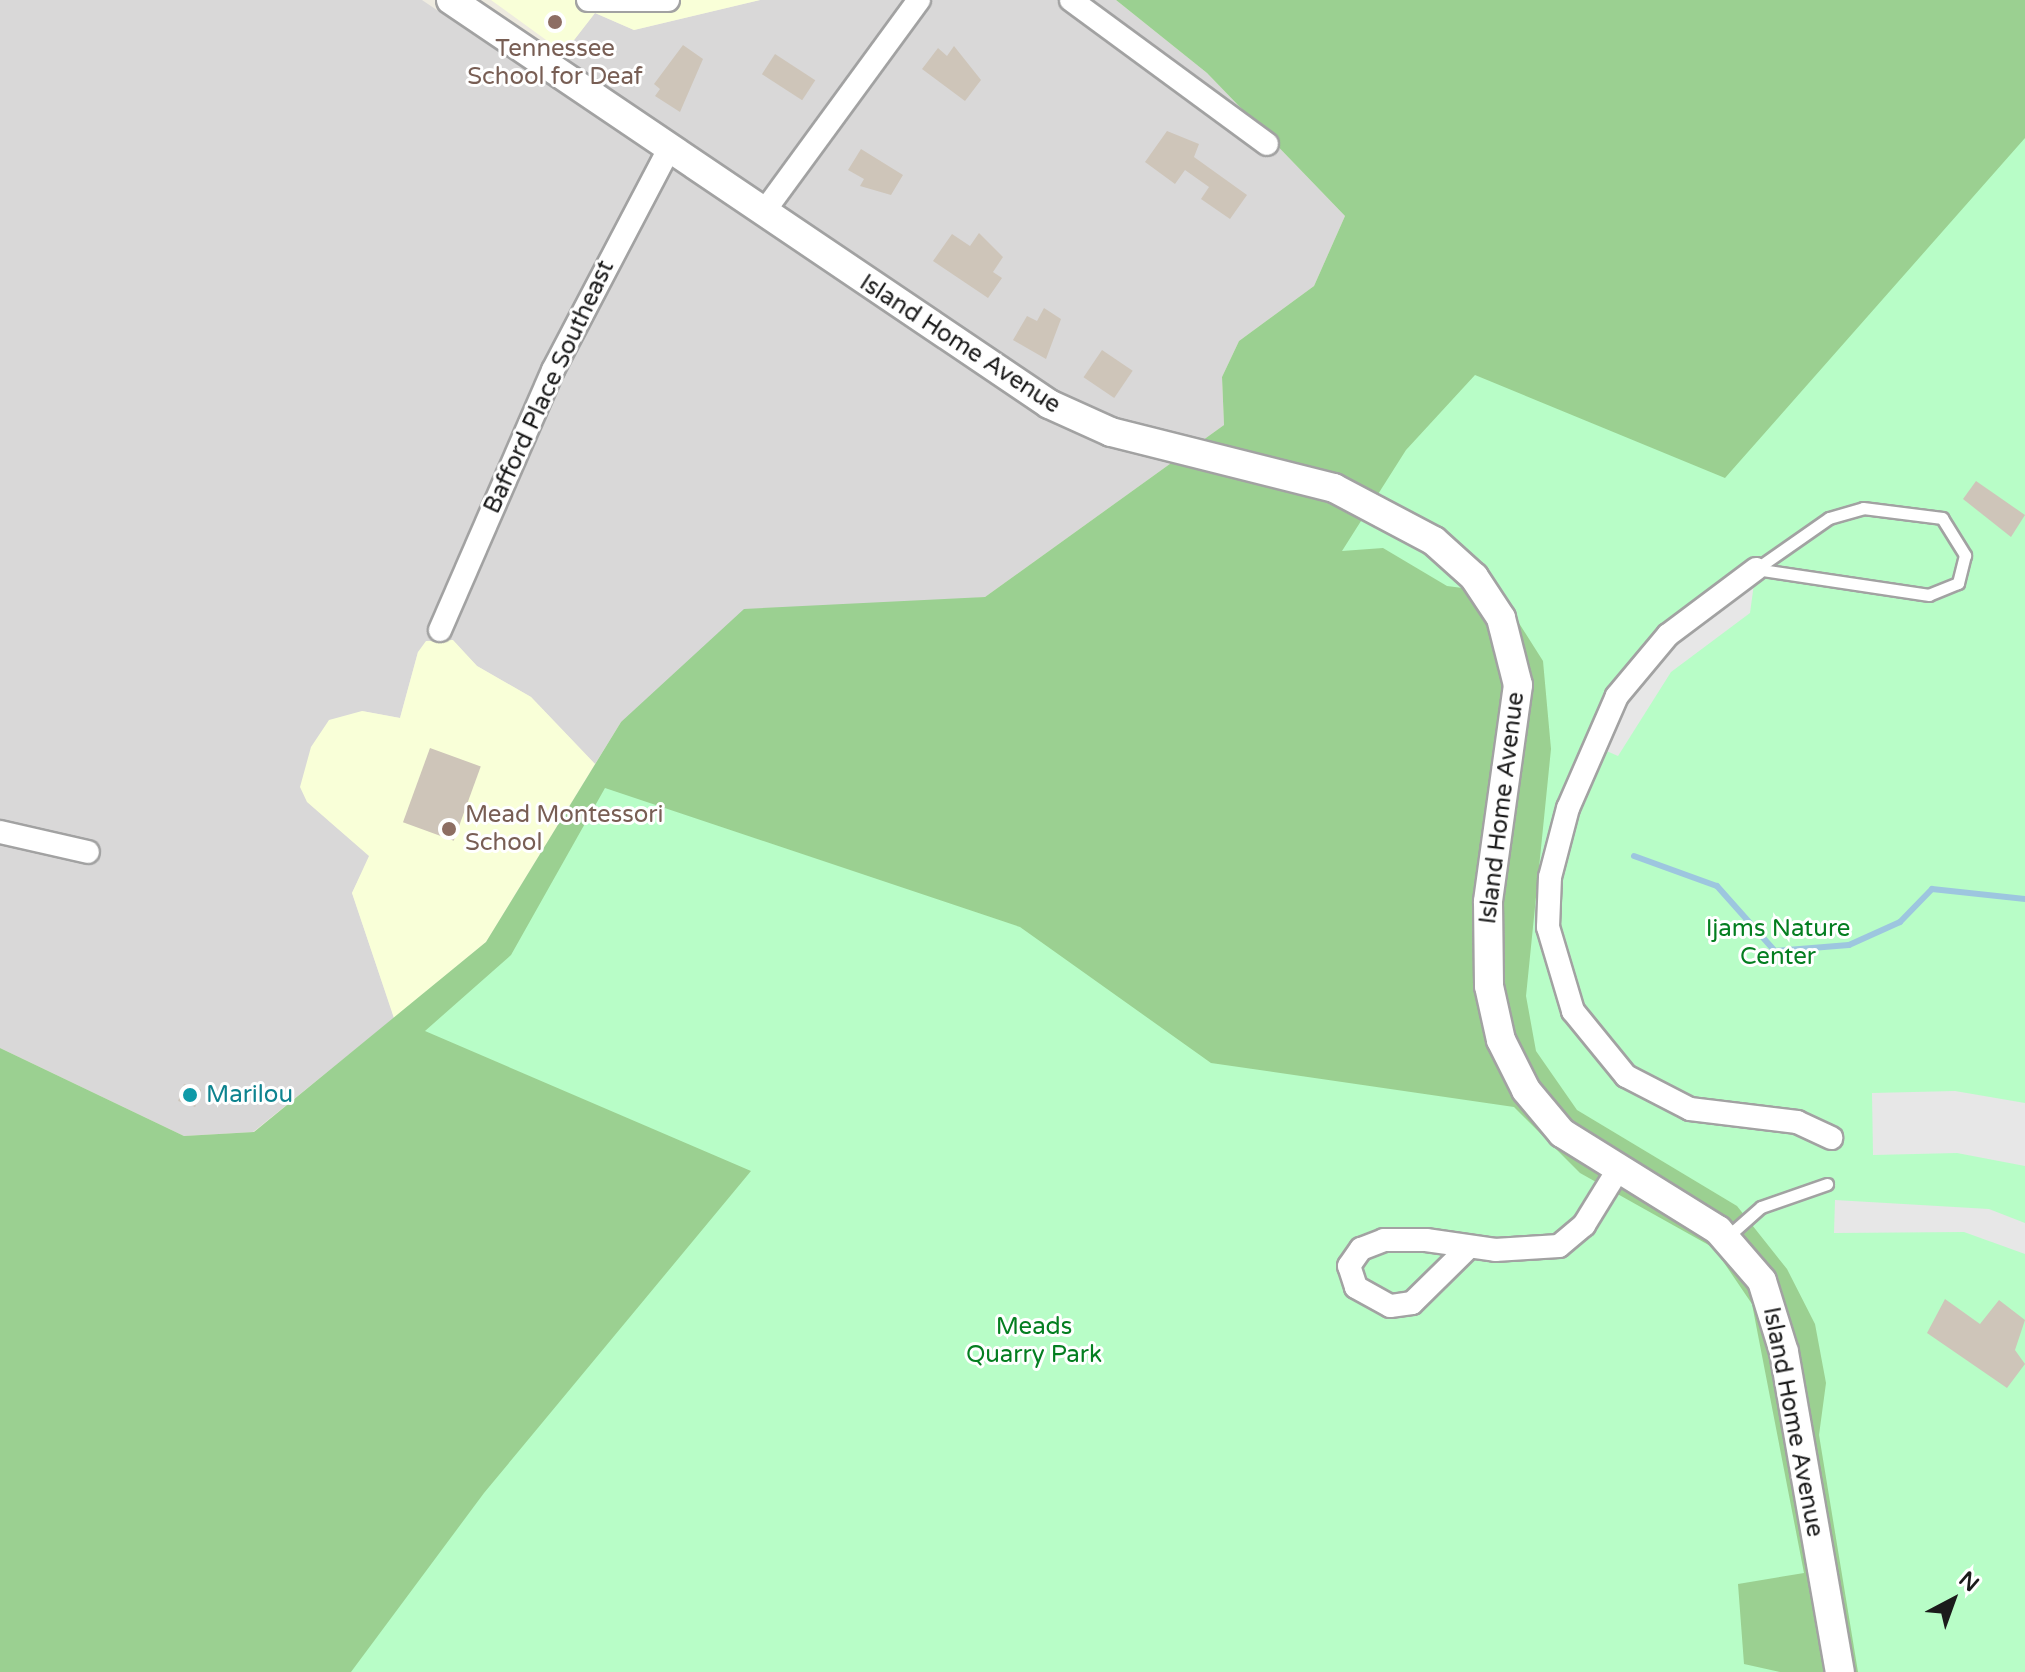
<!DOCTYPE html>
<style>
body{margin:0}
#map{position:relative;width:2025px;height:1672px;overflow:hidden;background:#eeebe0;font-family:"Varela Round",sans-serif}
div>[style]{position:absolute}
.residential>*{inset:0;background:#d9d8d8}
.education>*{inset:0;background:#f9ffd8}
.forest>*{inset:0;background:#9bd091}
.park>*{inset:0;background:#b8fdc7}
.parking>*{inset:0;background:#e7e7e7}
.stream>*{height:6px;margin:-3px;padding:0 3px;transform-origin:3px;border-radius:3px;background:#9dc6df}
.building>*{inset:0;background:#cec5b9;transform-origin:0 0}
.roads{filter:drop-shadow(2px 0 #a2a2a2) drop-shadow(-2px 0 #a2a2a2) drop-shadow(0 2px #a2a2a2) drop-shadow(0 -2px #a2a2a2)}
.service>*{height:11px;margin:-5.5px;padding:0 5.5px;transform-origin:5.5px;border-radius:5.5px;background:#fff}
.minor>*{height:22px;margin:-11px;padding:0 11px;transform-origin:11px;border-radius:11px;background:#fff}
.tertiary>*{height:28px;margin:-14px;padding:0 14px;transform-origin:14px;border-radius:14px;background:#fff}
.dots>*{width:22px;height:22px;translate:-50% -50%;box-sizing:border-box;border:4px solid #fff;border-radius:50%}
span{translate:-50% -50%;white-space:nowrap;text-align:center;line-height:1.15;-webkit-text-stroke:6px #fff;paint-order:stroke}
.education-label{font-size:24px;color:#785e54}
.left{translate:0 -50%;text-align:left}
.street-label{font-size:24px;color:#1b1b1b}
.park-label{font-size:24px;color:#047e20}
.culture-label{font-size:24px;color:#0d838f}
.north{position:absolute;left:1913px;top:1560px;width:80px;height:80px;-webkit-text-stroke:6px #fff;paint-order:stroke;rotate:41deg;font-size:22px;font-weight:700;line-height:32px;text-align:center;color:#1b1b1b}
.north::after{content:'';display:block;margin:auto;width:28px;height:36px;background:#1b1b1b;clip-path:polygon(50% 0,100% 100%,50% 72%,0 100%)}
</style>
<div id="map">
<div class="residential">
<div style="clip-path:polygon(0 0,422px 0,542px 81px,595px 13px,634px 30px,760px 0,1116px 0,1207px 73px,1345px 216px,1314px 286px,1239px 341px,1222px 377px,1224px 425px,985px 597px,920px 604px,621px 722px,595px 764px,531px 697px,477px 666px,452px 640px,418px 652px,400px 718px,362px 711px,328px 820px,370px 856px,352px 893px,394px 1018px,253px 1132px,184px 1136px,0 1048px)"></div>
</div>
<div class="education">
<div style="clip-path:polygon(491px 0,760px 0,634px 30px,595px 13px,564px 53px)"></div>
<div style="clip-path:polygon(453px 640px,477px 666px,531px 697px,595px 764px,486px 942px,394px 1018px,352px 893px,369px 856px,307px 802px,300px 787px,311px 747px,329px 720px,362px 711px,400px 718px,418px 652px,426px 641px)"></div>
</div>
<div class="forest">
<div style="clip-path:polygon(1116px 0,2025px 0,2025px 292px,1677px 1153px,1783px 1244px,2025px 1672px,0 1672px,0 1048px,184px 1136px,254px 1132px,486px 942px,621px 722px,744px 609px,985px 597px,1224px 425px,1222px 377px,1239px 341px,1314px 286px,1345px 216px,1207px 73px)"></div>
</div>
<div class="park">
<div style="clip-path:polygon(2025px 138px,2025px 1672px,1858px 1672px,1819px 1435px,1826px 1383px,1815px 1324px,1787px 1269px,1737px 1206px,1577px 1110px,1536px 1051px,1526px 996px,1551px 749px,1543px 661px,1517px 620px,1478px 590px,1447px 586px,1383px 548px,1342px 551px,1406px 450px,1475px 375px,1725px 478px)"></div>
<div style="clip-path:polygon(605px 788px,1020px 927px,1211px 1063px,1514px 1107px,1580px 1173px,1714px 1248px,1752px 1304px,1804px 1573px,1738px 1584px,1744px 1664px,1780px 1672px,351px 1672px,484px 1493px,751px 1171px,425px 1031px,511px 955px)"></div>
</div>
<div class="parking">
<div style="clip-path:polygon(1756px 569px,1750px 613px,1671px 672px,1618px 756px,1593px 745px,1617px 696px)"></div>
<div style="clip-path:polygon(1955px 1091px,2025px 1103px,2025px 1166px,1957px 1153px,1873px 1155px,1872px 1093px)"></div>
<div style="clip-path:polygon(1835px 1200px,1989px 1209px,2025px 1223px,2025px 1254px,1964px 1232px,1834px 1233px)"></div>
</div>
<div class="stream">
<div style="left:1634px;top:856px;width:88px;rotate:19.9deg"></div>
<div style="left:1717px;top:886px;width:87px;rotate:48.3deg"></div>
<div style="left:1775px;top:951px;width:74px;rotate:-4.6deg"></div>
<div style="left:1849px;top:945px;width:56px;rotate:-24.3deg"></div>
<div style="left:1900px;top:922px;width:46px;rotate:-45.9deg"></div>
<div style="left:1932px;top:889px;width:94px;rotate:6.1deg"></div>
</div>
<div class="building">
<div style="clip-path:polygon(683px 45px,703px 59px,680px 112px,655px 96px,660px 89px,654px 84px)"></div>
<div style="clip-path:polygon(954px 46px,981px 80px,965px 101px,922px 69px,938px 48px,947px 56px)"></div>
<div style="left:775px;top:54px;width:48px;height:24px;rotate:33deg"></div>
<div style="clip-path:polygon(1167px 131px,1199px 144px,1194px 157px,1247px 195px,1230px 219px,1201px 199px,1209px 187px,1185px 170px,1175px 184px,1145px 162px)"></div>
<div style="clip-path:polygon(861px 149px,903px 175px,891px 195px,860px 186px,864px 179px,848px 170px)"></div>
<div style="clip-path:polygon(979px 233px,1003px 257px,993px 272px,1002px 278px,988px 298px,933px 261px,952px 234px,970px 246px)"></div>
<div style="clip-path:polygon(1044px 308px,1061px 319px,1046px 359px,1013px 340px,1027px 316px,1037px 321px)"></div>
<div style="left:1102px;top:350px;width:37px;height:33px;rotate:34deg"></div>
<div style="clip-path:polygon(1976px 481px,2025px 515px,2011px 537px,1963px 499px)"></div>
<div style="left:430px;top:748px;width:54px;height:79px;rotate:20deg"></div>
<div style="left:184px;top:1084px;width:18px;height:18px;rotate:19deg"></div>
<div style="clip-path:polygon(1945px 1299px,1980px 1324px,1999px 1300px,2025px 1320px,2015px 1350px,2025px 1364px,2007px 1388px,1927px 1333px)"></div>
</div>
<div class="roads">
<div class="service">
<div style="left:1863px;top:508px;width:80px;rotate:7.2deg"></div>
<div style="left:1942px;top:518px;width:44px;rotate:58.1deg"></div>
<div style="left:1965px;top:555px;width:29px;rotate:104deg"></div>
<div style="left:1958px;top:583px;width:31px;rotate:158deg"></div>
<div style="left:1929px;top:595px;width:175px;rotate:-171.5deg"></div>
<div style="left:1756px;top:569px;width:89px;rotate:-34.9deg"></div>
<div style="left:1829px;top:518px;width:35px;rotate:-16deg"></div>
<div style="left:1727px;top:1237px;width:45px;rotate:-41.4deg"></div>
<div style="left:1761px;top:1207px;width:70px;rotate:-19.2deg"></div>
</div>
<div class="minor">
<div style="left:588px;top:0;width:80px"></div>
<div style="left:1071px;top:0;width:243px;rotate:36.3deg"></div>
<div style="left:763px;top:213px;width:264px;rotate:-53.8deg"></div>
<div style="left:1756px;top:569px;width:110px;rotate:143.1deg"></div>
<div style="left:1668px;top:635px;width:80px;rotate:129.9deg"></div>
<div style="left:1617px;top:696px;width:122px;rotate:113.6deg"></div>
<div style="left:1568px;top:808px;width:71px;rotate:104.6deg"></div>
<div style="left:1550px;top:877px;width:50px;rotate:92.3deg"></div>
<div style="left:1548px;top:927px;width:88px;rotate:73.4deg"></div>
<div style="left:1573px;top:1011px;width:84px;rotate:50.8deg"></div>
<div style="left:1626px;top:1076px;width:72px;rotate:27.3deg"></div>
<div style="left:1690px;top:1109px;width:108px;rotate:6.9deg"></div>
<div style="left:1797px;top:1122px;width:38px;rotate:25deg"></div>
<div style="left:440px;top:630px;width:283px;rotate:-66.5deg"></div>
<div style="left:553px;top:370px;width:250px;rotate:-62.3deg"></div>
<div style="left:0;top:832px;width:90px;rotate:12.8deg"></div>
<div style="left:1469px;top:1247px;width:80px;rotate:135.5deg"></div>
<div style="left:1412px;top:1303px;width:22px;rotate:172deg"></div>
<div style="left:1390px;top:1306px;width:39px;rotate:-151deg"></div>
<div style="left:1356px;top:1287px;width:22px;rotate:-108deg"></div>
<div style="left:1349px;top:1266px;width:21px;rotate:-55deg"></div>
<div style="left:1361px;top:1249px;width:25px;rotate:-21deg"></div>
<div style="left:1384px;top:1240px;width:42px"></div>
<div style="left:1426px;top:1240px;width:70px;rotate:8.2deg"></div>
<div style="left:1495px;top:1250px;width:64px;rotate:-3.6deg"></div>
<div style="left:1559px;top:1246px;width:33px;rotate:-40deg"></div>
<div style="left:1584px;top:1225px;width:61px;rotate:-58.4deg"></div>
</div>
<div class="tertiary">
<div style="left:451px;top:0;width:722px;rotate:34.04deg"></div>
<div style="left:1049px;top:404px;width:68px;rotate:24.3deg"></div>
<div style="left:1111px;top:432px;width:230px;rotate:14.1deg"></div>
<div style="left:1334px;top:488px;width:113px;rotate:27.9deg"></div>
<div style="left:1434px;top:541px;width:54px;rotate:42deg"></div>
<div style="left:1474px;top:577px;width:49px;rotate:56.6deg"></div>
<div style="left:1501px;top:618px;width:69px;rotate:75.8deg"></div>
<div style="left:1518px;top:685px;width:219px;rotate:97.9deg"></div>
<div style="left:1488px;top:902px;width:84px;rotate:89.3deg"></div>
<div style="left:1489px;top:986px;width:55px;rotate:77.5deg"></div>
<div style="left:1501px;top:1040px;width:56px;rotate:63.4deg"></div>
<div style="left:1526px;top:1090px;width:56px;rotate:50.1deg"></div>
<div style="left:1562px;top:1133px;width:184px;rotate:31.9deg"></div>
<div style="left:1718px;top:1230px;width:67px;rotate:49.2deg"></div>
<div style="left:1762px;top:1281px;width:74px;rotate:72.8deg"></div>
<div style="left:1784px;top:1352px;width:325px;rotate:80.1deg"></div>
</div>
</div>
<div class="dots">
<div style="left:555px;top:22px;background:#8d6e63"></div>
<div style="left:449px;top:829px;background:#8d6e63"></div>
<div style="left:190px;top:1095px;background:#0f9aa8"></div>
</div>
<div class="education-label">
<span style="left:555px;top:63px">Tennessee<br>School for Deaf</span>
<span class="left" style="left:465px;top:829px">Mead Montessori<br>School</span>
</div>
<div class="street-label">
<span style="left:960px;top:344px;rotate:33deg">Island Home Avenue</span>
<span style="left:549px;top:387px;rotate:-65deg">Bafford Place Southeast</span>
<span style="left:1502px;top:808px;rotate:-83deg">Island Home Avenue</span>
<span style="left:1793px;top:1422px;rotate:79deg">Island Home Avenue</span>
</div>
<div class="park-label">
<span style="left:1778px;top:943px">Ijams Nature<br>Center</span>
<span style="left:1034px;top:1341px">Meads<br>Quarry Park</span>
</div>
<div class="culture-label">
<span class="left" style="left:206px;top:1095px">Marilou</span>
</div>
<div class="north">N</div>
</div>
